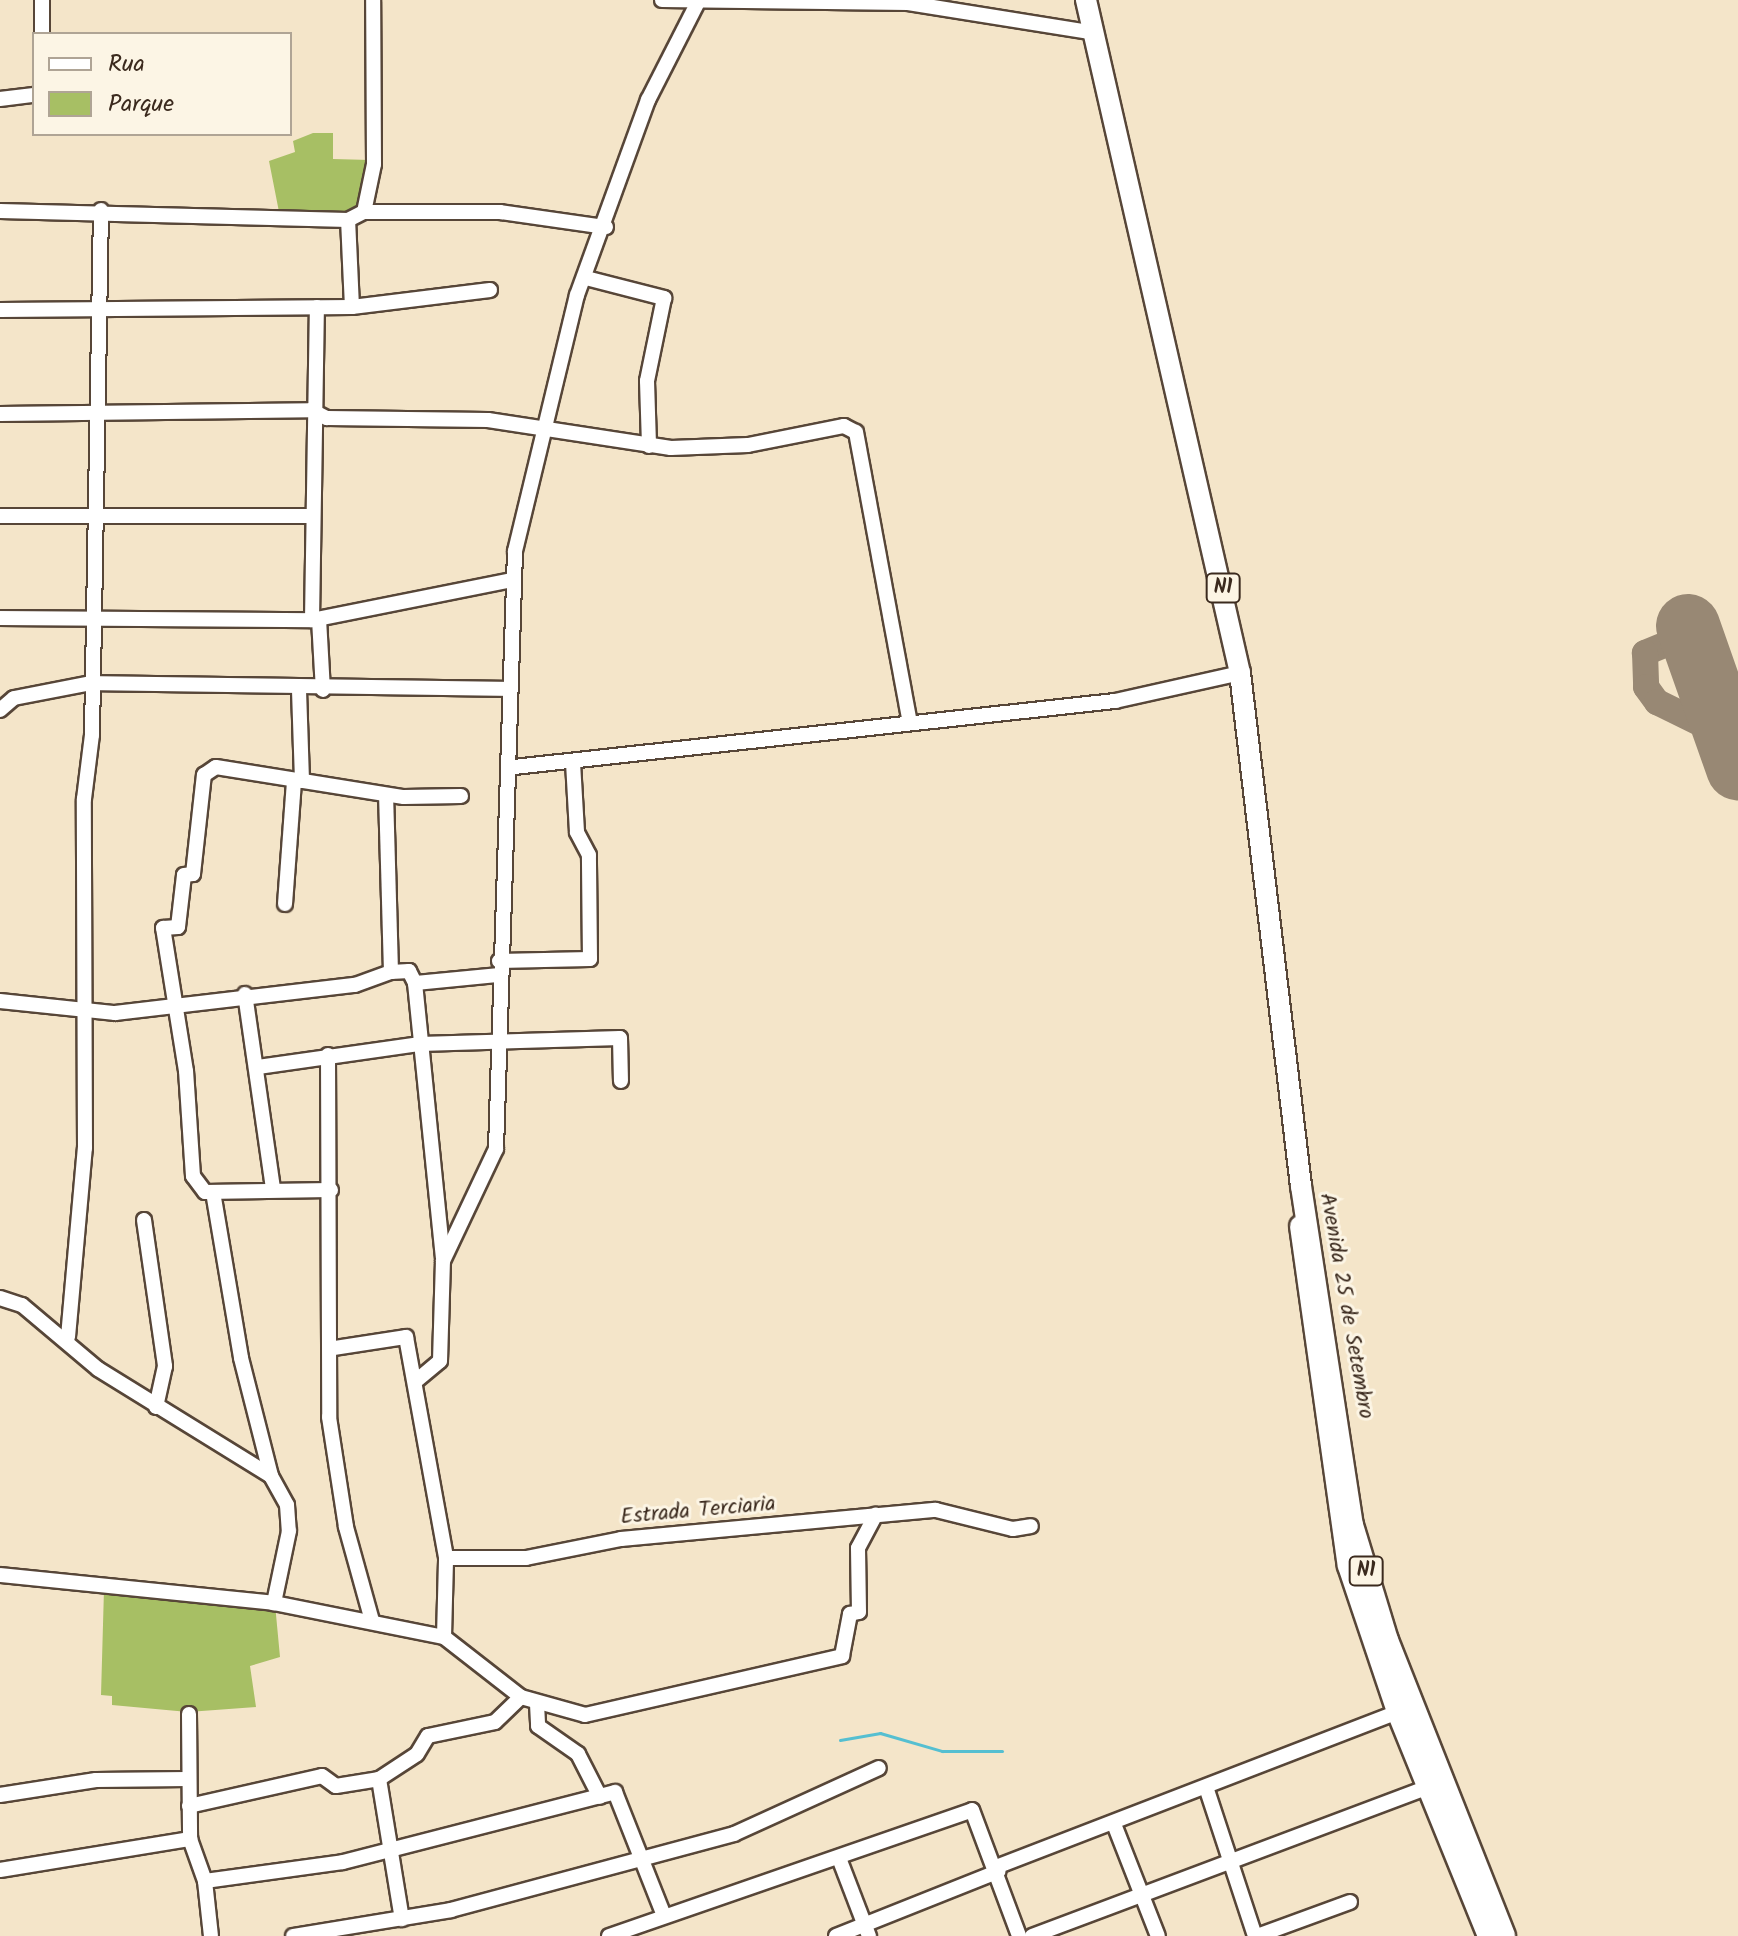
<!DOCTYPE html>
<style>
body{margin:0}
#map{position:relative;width:1738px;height:1936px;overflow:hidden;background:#f4e5c9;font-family:Kalam,sans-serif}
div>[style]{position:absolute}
.green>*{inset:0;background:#a7bf64}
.stream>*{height:3px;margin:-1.5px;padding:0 1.5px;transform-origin:1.5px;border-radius:1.5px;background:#55bfd1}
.taxiway>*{height:26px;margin:-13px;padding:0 13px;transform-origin:13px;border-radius:13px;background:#988874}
.runway>*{height:64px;margin:-32px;padding:0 32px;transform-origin:32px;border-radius:32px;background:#988874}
.roads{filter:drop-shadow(2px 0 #574638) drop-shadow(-2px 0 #574638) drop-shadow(0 2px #574638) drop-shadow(0 -2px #574638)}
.minor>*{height:14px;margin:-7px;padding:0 7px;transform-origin:7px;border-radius:7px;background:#fff}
.highway>*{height:20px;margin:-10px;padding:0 10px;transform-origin:10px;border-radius:10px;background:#fff}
span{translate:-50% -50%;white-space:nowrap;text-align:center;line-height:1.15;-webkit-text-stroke:6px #fcf5e5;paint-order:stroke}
.shield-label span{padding:2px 6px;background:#fcf5e5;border:2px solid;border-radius:6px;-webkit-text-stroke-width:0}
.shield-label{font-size:20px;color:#3b2a1e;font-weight:700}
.street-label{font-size:22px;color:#3b2a1e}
.legend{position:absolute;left:32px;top:32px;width:260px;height:104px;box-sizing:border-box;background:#fcf5e5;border:2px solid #afa495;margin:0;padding:10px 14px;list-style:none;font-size:24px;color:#3b2a1e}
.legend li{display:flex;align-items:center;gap:16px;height:40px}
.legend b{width:40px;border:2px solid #afa495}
</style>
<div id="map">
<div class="green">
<div style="clip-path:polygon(313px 133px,333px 133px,333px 159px,370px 160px,364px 191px,352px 214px,280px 217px,269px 161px,295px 152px,293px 141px)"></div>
<div style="clip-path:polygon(104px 1589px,275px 1604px,280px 1657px,250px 1666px,256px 1707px,188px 1712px,112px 1705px,112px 1696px,101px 1695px)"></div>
</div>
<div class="stream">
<div style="left:442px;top:1727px;width:35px;rotate:-12deg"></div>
<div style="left:840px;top:1740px;width:41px;rotate:-9.9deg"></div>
<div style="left:880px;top:1733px;width:65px;rotate:16.2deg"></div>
<div style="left:942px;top:1751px;width:60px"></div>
</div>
<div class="taxiway">
<div style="left:1691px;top:634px;width:50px;rotate:157.6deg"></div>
<div style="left:1645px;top:653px;width:34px;rotate:88deg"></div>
<div style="left:1646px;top:687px;width:19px;rotate:54deg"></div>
<div style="left:1657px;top:702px;width:68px;rotate:26.2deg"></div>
<div style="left:1718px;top:732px;width:21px;rotate:55deg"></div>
</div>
<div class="runway">
<div style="left:1688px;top:626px;width:151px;rotate:70.6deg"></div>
</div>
<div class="roads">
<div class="minor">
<div style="left:42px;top:0;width:34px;rotate:90deg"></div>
<div style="left:662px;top:0;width:246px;rotate:0.7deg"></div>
<div style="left:908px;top:3px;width:189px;rotate:9.1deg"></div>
<div style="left:0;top:99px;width:34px;rotate:-7deg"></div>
<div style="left:0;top:211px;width:348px;rotate:1.5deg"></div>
<div style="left:364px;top:212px;width:136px"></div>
<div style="left:500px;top:212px;width:107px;rotate:8.1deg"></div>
<div style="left:586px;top:278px;width:81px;rotate:14.4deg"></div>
<div style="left:664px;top:298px;width:85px;rotate:101.6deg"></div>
<div style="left:647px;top:381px;width:65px;rotate:88.2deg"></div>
<div style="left:352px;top:307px;width:87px;rotate:-92.6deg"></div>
<div style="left:348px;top:220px;width:18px;rotate:-27deg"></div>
<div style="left:364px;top:212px;width:49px;rotate:-78.2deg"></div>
<div style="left:374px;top:164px;width:164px;rotate:-90.3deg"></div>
<div style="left:0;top:310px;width:352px;rotate:-0.5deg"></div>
<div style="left:352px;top:307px;width:139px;rotate:-7deg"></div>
<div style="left:0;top:414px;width:311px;rotate:-0.7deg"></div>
<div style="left:311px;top:410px;width:18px;rotate:27deg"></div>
<div style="left:327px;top:418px;width:161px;rotate:0.7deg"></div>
<div style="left:488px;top:420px;width:185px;rotate:8.7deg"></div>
<div style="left:671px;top:448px;width:77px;rotate:-2.2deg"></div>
<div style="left:748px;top:445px;width:98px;rotate:-11.2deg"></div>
<div style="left:844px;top:426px;width:13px;rotate:27deg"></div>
<div style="left:856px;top:432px;width:295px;rotate:79.5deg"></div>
<div style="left:0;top:516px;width:311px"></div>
<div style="left:0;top:618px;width:312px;rotate:0.4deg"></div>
<div style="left:312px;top:620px;width:204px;rotate:-11.3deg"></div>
<div style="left:319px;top:619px;width:71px;rotate:86.8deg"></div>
<div style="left:312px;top:620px;width:313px;rotate:-89.1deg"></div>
<div style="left:299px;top:690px;width:91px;rotate:88.1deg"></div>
<div style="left:0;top:710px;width:18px;rotate:-41deg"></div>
<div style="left:14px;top:698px;width:78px;rotate:-11deg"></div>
<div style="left:91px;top:683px;width:417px;rotate:0.8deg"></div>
<div style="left:514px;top:767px;width:605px;rotate:-6.27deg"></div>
<div style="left:1115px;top:701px;width:128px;rotate:-12.6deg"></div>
<div style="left:285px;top:904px;width:124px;rotate:-85.8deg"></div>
<div style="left:499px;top:961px;width:91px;rotate:-1.3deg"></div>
<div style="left:590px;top:959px;width:104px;rotate:-90.6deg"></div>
<div style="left:589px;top:855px;width:26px;rotate:-118deg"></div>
<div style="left:577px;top:832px;width:70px;rotate:-93.3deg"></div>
<div style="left:391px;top:972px;width:18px;rotate:-3deg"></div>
<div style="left:409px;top:971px;width:13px;rotate:63deg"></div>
<div style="left:415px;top:983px;width:276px;rotate:84.2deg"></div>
<div style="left:415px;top:983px;width:83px;rotate:-5.5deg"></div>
<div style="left:245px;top:994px;width:196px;rotate:81.8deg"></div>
<div style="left:0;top:1001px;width:116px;rotate:6deg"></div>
<div style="left:115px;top:1013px;width:242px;rotate:-6.7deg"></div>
<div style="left:355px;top:985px;width:38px;rotate:-20deg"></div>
<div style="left:391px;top:972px;width:177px;rotate:-91.6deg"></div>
<div style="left:328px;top:1055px;width:362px;rotate:89.8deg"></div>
<div style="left:329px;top:1417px;width:111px;rotate:81.2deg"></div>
<div style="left:346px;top:1527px;width:98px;rotate:74.5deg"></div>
<div style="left:258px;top:1067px;width:164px;rotate:-8.1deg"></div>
<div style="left:420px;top:1044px;width:200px;rotate:-1.7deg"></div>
<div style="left:620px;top:1038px;width:43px;rotate:88.7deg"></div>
<div style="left:331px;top:1190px;width:126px;rotate:179.1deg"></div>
<div style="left:205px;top:1192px;width:20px;rotate:-127deg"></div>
<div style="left:193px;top:1176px;width:105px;rotate:-93.8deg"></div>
<div style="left:186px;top:1071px;width:145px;rotate:-99.1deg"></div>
<div style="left:163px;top:928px;width:15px;rotate:-4deg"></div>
<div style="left:178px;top:927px;width:52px;rotate:-83.4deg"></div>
<div style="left:184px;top:875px;width:9px;rotate:-6deg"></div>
<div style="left:193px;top:874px;width:100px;rotate:-83.7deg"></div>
<div style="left:204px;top:775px;width:14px;rotate:-34deg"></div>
<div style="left:216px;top:767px;width:190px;rotate:9.1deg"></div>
<div style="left:404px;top:797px;width:57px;rotate:-1deg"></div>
<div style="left:213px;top:1192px;width:168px;rotate:80.4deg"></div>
<div style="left:241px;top:1358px;width:122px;rotate:75.7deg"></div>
<div style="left:144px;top:1220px;width:148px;rotate:81.8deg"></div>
<div style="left:165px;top:1366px;width:42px;rotate:102.4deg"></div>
<div style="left:0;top:1298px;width:23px;rotate:18deg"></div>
<div style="left:22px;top:1305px;width:99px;rotate:40.1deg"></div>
<div style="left:98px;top:1369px;width:203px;rotate:31.7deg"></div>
<div style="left:271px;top:1476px;width:33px;rotate:61deg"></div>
<div style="left:287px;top:1505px;width:26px;rotate:86deg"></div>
<div style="left:289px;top:1531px;width:74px;rotate:101.8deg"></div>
<div style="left:68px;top:1337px;width:190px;rotate:-84.9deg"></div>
<div style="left:85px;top:1148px;width:349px;rotate:-90.2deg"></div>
<div style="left:84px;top:799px;width:64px;rotate:-82.9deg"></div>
<div style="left:92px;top:735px;width:525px;rotate:-89.02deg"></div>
<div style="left:334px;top:1348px;width:73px;rotate:-8.7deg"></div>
<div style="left:406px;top:1337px;width:225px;rotate:79.7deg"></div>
<div style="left:416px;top:1381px;width:31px;rotate:-40deg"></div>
<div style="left:440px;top:1361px;width:100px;rotate:-88.3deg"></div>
<div style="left:443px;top:1261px;width:124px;rotate:-64.7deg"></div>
<div style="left:496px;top:1149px;width:598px;rotate:-88.18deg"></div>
<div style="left:515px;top:551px;width:263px;rotate:-76.4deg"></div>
<div style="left:577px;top:295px;width:208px;rotate:-70deg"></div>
<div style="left:648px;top:100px;width:108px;rotate:-63deg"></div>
<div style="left:0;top:1575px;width:275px;rotate:5.8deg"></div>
<div style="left:274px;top:1603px;width:173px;rotate:11.3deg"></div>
<div style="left:444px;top:1637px;width:98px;rotate:37.9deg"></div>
<div style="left:521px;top:1697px;width:66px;rotate:15.7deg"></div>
<div style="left:585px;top:1715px;width:264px;rotate:-12.9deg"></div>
<div style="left:842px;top:1656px;width:43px;rotate:-79.2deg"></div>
<div style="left:850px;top:1614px;width:9px;rotate:-13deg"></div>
<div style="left:859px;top:1612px;width:64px;rotate:-90.9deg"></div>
<div style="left:858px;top:1548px;width:38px;rotate:-62deg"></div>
<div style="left:444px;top:1637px;width:79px;rotate:-88.5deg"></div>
<div style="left:446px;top:1558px;width:80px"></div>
<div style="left:526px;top:1558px;width:97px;rotate:-11.3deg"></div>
<div style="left:621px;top:1539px;width:316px;rotate:-5.3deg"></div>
<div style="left:936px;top:1510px;width:79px;rotate:13.9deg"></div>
<div style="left:1013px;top:1529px;width:18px;rotate:-9deg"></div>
<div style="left:537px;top:1704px;width:22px;rotate:87deg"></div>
<div style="left:538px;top:1726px;width:49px;rotate:35deg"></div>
<div style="left:578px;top:1754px;width:48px;rotate:62.9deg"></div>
<div style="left:189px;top:1714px;width:125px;rotate:89.5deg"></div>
<div style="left:190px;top:1839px;width:45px;rotate:70.3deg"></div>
<div style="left:205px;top:1881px;width:55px;rotate:83.8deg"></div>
<div style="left:379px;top:1779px;width:45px;rotate:-33.3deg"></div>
<div style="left:417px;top:1754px;width:21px;rotate:-59deg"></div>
<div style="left:428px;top:1736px;width:68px;rotate:-11.8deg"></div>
<div style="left:495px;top:1722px;width:36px;rotate:-44deg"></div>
<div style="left:1206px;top:1787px;width:157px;rotate:71.8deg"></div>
<div style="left:0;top:1795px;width:97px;rotate:-8.9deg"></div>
<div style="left:96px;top:1780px;width:92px;rotate:-0.6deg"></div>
<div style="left:189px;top:1806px;width:136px;rotate:-12.7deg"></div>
<div style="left:322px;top:1776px;width:17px;rotate:36deg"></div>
<div style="left:336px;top:1786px;width:44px;rotate:-9.2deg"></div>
<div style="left:379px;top:1779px;width:142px;rotate:80.7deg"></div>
<div style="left:1114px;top:1824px;width:120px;rotate:68.6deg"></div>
<div style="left:839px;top:1858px;width:84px;rotate:69deg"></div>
<div style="left:996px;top:1867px;width:430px;rotate:-21.1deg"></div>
<div style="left:0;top:1870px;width:193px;rotate:-9.3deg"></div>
<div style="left:205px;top:1881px;width:139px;rotate:-7.8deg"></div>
<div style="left:343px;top:1862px;width:281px;rotate:-14.4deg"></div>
<div style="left:615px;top:1792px;width:133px;rotate:68.4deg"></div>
<div style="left:293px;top:1936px;width:160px;rotate:-9.3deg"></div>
<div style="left:451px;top:1910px;width:293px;rotate:-15deg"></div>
<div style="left:734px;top:1834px;width:159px;rotate:-24.5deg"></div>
<div style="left:609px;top:1936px;width:384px;rotate:-19.1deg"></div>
<div style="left:972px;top:1810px;width:134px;rotate:69.5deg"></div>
<div style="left:836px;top:1936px;width:175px;rotate:-21.7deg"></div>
<div style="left:1032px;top:1936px;width:421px;rotate:-20.6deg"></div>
<div style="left:1257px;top:1936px;width:99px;rotate:-20.1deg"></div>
</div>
<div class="highway">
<div style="left:1086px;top:0;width:690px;rotate:77.11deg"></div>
<div style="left:1240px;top:673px;width:517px;rotate:83.22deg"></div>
<div style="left:1301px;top:1186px;width:343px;rotate:81.3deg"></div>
<div style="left:1353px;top:1525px;width:120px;rotate:73.1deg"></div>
<div style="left:1388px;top:1640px;width:318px;rotate:68.4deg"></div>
<div style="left:1300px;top:1226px;width:343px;rotate:82deg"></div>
<div style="left:1348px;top:1566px;width:154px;rotate:71.4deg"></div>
<div style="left:1397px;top:1712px;width:242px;rotate:67.9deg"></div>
</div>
</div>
<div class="shield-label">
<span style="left:1223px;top:588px">N1</span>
<span style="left:1366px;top:1571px">N1</span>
</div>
<div class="street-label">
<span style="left:1346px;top:1306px;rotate:80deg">Avenida 25 de Setembro</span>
<span style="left:698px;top:1511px;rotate:-5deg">Estrada Terciaria</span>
</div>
<ul class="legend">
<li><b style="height:10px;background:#fff"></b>Rua</li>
<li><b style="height:22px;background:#a7bf64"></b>Parque</li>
</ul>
</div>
